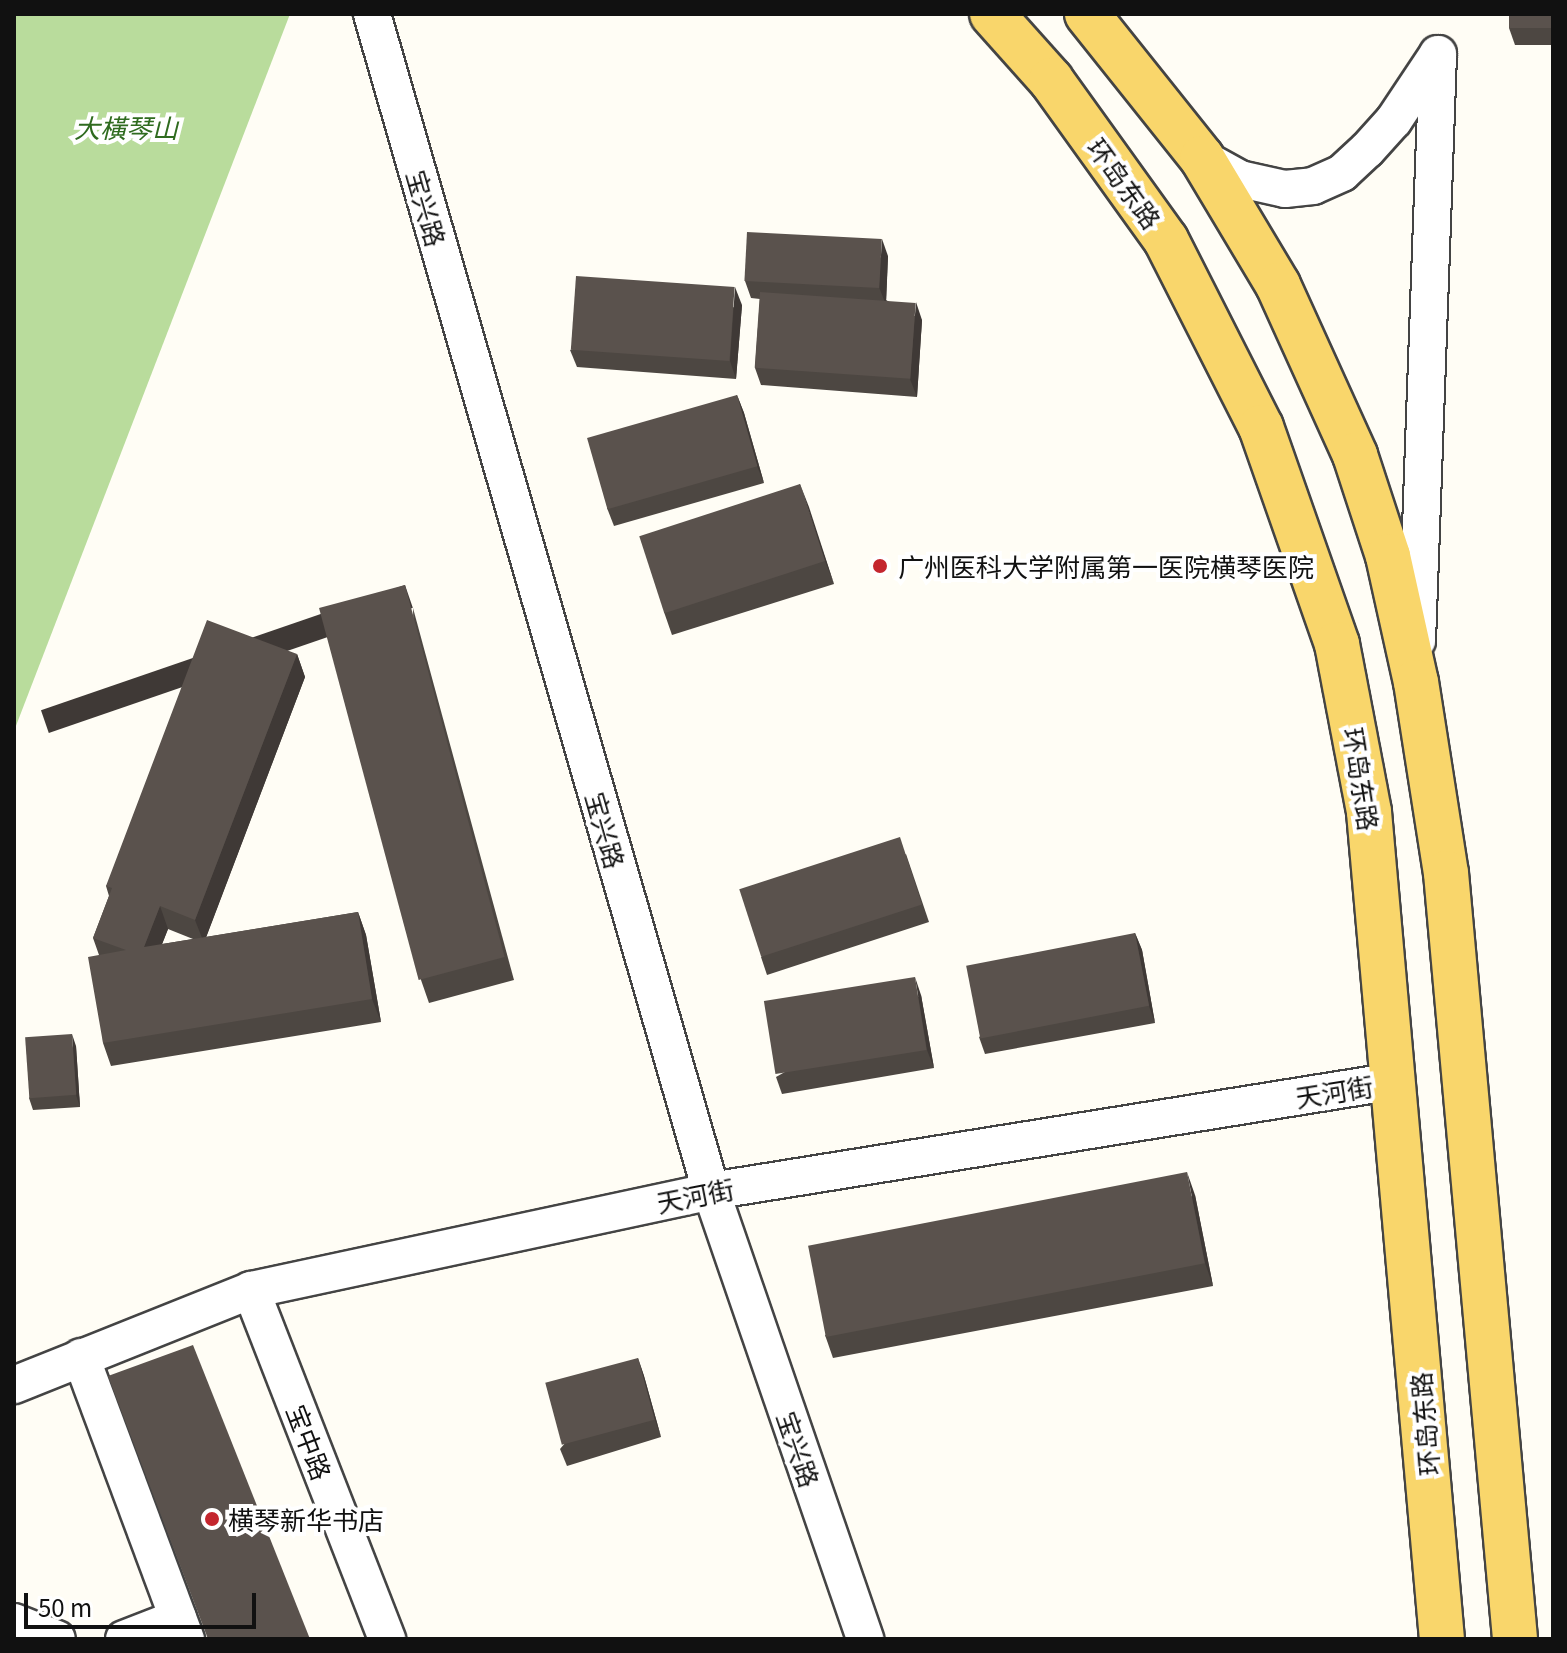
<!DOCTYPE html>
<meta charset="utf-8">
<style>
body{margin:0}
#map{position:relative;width:1567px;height:1653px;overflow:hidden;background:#fffdf5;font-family:Georgia,"Noto Sans SC",serif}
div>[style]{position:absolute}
.forest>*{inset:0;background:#b9dc9c}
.roads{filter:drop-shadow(2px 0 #444) drop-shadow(-2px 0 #444) drop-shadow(0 2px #444) drop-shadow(0 -2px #444)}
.minor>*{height:36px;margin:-18px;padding:0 18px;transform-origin:18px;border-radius:18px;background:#fff}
.major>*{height:44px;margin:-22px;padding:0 22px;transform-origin:22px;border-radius:22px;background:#f9d66b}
.wall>*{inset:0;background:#4d4742}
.shaded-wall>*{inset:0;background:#3f3936;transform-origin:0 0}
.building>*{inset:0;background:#5a524d;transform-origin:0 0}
.dots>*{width:22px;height:22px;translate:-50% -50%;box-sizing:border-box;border:4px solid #fff;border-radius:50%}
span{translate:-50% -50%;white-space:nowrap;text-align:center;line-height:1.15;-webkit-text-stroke:8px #fff;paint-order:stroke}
.park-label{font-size:26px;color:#2f6b1f;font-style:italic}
.street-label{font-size:26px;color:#111}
.poi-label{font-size:26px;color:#111}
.left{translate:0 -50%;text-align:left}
.frame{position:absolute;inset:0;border:16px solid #111;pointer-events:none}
.scale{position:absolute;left:24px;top:1593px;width:232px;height:36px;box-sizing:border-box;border:4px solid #111;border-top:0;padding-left:10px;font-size:24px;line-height:28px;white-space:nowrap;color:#111;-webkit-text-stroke:6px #fff;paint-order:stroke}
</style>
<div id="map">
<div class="forest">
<div style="clip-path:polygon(14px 14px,290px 14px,14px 731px)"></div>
</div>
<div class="roads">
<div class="minor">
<div style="left:372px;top:14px;width:1225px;rotate:73.93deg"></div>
<div style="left:711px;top:1191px;width:474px;rotate:71deg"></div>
<div style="left:1202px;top:158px;width:43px;rotate:28.9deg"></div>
<div style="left:1240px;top:179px;width:46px;rotate:12.5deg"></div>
<div style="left:1285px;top:189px;width:28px;rotate:-6deg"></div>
<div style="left:1313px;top:186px;width:32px;rotate:-24deg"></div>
<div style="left:1342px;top:173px;width:34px;rotate:-43deg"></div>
<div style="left:1367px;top:150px;width:40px;rotate:-48deg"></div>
<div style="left:1394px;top:120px;width:79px;rotate:-56.3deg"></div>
<div style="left:1438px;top:54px;width:587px;rotate:92.05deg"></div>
<div style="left:251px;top:1290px;width:375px;rotate:68.7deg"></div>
<div style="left:81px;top:1357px;width:301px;rotate:69.6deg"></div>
<div style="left:14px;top:1385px;width:255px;rotate:-21.8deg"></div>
<div style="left:251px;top:1290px;width:471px;rotate:-12.1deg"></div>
<div style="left:711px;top:1191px;width:693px;rotate:-9.14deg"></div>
<div style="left:14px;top:1622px;width:46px;rotate:21.6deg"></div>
<div style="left:124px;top:1639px;width:58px;rotate:-21.3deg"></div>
</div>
<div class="major">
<div style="left:992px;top:14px;width:89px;rotate:48.2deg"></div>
<div style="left:1051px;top:80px;width:197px;rotate:54.3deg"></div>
<div style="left:1166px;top:240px;width:210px;rotate:63.1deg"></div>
<div style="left:1261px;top:427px;width:230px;rotate:70.7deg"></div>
<div style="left:1337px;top:644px;width:171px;rotate:79.2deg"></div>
<div style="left:1369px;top:812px;width:830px;rotate:84.96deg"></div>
<div style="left:1087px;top:14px;width:184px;rotate:51.4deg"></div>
<div style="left:1202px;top:158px;width:148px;rotate:59.1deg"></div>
<div style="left:1278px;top:285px;width:187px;rotate:65.6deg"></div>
<div style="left:1355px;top:455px;width:106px;rotate:71.9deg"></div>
<div style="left:1388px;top:556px;width:129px;rotate:77.5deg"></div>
<div style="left:1416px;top:682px;width:193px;rotate:81.1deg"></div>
<div style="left:1446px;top:873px;width:769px;rotate:84.85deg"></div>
</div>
</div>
<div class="wall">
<div style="clip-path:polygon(1553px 14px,1553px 45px,1515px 45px,1509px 28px)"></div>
<div style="clip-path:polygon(888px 256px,886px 300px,922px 320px,917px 397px,761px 385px,755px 368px,760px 299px,751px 298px,745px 281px)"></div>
<div style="clip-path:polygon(742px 305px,736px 379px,577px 367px,570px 350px)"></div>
<div style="clip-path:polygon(737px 395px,744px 413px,764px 483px,614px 526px,607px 508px)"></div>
<div style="clip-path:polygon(800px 484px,834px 584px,672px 635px,664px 612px)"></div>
<div style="clip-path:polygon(413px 608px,514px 980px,429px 1003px,421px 980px)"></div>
<div style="clip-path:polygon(evenodd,297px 654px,305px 677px,206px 937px,358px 912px,366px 935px,381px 1022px,111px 1066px,103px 1043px,99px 955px,93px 938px,109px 896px,106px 886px,297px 654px,168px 929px,193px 939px,162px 944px,168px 929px)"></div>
<div style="clip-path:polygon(906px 854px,929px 922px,767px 975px,761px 957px)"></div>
<div style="clip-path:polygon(1135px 933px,1142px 950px,1155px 1023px,985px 1054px,979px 1037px)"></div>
<div style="clip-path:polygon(921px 995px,934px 1068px,782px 1094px,776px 1077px)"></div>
<div style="clip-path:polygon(76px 1046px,80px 1107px,33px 1110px,29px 1098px)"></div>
<div style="clip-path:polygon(1195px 1195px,1213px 1286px,833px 1358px,825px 1335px)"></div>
<div style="clip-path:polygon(638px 1358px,644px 1376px,661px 1437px,567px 1466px,560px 1449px)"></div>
</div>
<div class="shaded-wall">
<div style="clip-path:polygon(882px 239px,888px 256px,886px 305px,879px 287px)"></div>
<div style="clip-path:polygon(735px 287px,742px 305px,736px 379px,730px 361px)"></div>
<div style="clip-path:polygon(916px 302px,922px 320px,917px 397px,910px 379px)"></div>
<div style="clip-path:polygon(737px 395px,744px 413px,764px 483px,757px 466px)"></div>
<div style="clip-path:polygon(800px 484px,809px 507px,834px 584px,825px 561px)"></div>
<div style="left:405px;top:585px;width:24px;height:385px;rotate:71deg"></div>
<div style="clip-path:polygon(297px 654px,305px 677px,204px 943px,195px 920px)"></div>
<div style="clip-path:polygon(160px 906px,168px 929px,152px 970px,144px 947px)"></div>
<div style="clip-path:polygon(358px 912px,366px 935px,381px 1022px,372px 999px)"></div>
<div style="clip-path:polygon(1135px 933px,1142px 950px,1155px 1023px,1149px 1006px)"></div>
<div style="clip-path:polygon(915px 977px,921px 995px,934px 1068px,927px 1050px)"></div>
<div style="clip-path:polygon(72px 1034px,76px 1046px,80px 1107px,76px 1095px)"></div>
<div style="clip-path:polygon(1187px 1172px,1195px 1195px,1213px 1286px,1205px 1263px)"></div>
<div style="clip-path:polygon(638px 1358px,644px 1376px,661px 1437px,655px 1420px)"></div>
</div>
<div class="building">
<div style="left:1509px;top:14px;width:44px;height:14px"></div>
<div style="left:747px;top:232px;width:135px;height:49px;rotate:3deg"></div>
<div style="left:576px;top:276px;width:159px;height:74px;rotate:4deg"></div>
<div style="left:760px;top:292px;width:156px;height:76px;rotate:4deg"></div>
<div style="left:737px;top:395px;width:74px;height:156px;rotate:74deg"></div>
<div style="left:800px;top:484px;width:81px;height:169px;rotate:72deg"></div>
<div style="left:405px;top:585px;width:385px;height:89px;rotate:75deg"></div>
<div style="clip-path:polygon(207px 620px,297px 654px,195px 920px,160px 906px,144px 947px,358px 912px,372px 999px,103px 1043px,88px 957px,126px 950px,93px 938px,112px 888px,106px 886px)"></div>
<div style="left:900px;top:837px;width:71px;height:169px;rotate:72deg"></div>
<div style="left:1135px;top:933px;width:74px;height:172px;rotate:79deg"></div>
<div style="left:915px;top:977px;width:74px;height:153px;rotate:81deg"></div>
<div style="left:72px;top:1034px;width:61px;height:47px;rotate:86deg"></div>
<div style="left:1187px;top:1172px;width:93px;height:386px;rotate:79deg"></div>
<div style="clip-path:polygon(193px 1345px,310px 1639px,208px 1639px,108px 1376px)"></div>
<div style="left:638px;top:1358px;width:64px;height:96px;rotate:75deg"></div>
</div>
<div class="dots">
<div style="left:880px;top:566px;background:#c4262e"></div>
<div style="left:212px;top:1519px;background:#c4262e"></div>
</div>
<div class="park-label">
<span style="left:126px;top:127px">大橫琴山</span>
</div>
<div class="street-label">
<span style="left:1125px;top:183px;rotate:54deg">环岛东路</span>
<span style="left:427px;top:208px;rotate:74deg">宝兴路</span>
<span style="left:1362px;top:779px;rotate:81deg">环岛东路</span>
<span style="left:606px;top:830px;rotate:74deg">宝兴路</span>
<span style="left:1334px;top:1091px;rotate:-9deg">天河街</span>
<span style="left:695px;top:1195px;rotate:-11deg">天河街</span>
<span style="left:1424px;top:1424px;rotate:-95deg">环岛东路</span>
<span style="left:310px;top:1442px;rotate:69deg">宝中路</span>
<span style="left:799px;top:1449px;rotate:71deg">宝兴路</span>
</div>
<div class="poi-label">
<span class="left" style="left:898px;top:566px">广州医科大学附属第一医院横琴医院</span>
<span class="left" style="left:228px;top:1519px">横琴新华书店</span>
</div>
<div class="frame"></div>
<div class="scale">50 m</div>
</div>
